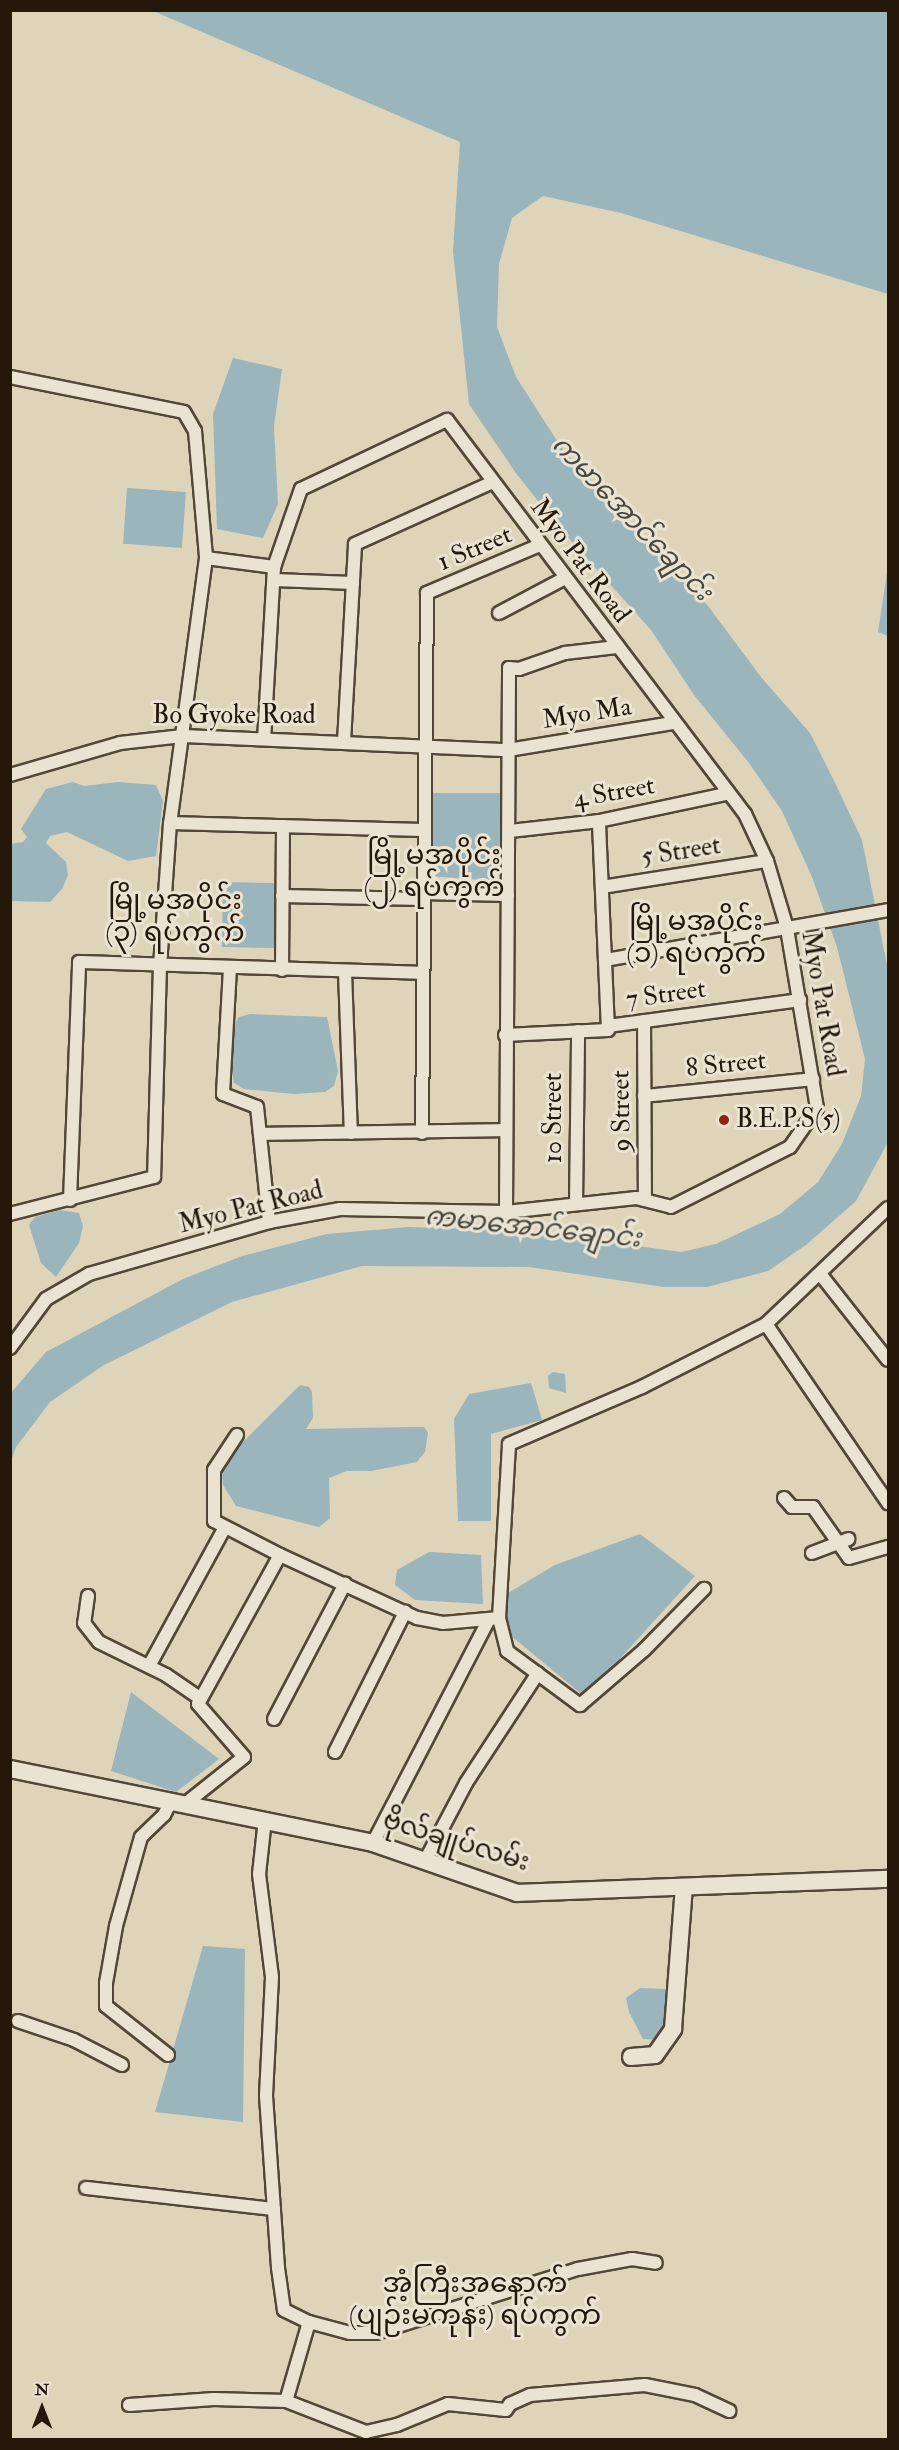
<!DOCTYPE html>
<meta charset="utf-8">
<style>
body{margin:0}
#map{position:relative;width:899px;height:2450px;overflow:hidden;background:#ded4ba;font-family:"IM FELL Double Pica","Noto Sans Myanmar",serif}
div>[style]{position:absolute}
.water>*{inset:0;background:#9ab5bc;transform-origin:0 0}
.roads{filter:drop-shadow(2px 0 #524737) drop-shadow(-2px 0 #524737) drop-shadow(0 2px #524737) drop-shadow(0 -2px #524737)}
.street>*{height:12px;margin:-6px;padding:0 6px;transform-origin:6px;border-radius:6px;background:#eae3d2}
.secondary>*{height:16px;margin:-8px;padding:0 8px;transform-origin:8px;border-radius:8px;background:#eae3d2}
.dots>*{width:16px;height:16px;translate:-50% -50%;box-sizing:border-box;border:3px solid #eae3d2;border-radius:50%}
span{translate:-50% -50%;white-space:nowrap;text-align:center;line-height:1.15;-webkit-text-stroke:6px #eae3d2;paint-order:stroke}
.street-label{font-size:26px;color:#24180b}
.poi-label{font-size:26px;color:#24180b}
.left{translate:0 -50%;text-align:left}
.water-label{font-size:27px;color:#474740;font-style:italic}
.quarter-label{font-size:28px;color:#24180b}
.frame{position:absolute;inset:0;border:12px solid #24180b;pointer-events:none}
.north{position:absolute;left:12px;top:2378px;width:60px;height:60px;-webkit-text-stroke:4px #eae3d2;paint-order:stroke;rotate:0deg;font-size:16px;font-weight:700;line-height:24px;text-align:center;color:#24180b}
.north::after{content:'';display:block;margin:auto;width:21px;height:27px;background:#24180b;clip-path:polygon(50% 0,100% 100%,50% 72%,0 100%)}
</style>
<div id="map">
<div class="water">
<div style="clip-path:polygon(153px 11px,888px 11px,888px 294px,621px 213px,543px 196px,512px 218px,499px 264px,497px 327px,516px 377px,563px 450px,708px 606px,761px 677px,810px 733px,837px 787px,862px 840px,888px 970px,888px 1142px,856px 1201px,806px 1245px,768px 1271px,707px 1287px,664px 1287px,529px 1267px,362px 1266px,232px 1302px,104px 1365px,50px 1402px,16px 1447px,11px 1461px,11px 1393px,46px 1352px,183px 1279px,242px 1256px,327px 1234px,408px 1227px,522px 1230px,681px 1252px,716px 1244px,780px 1214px,818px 1182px,842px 1144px,861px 1096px,865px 1059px,837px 947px,812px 877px,782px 811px,749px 763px,694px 695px,651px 630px,557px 525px,515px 472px,469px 404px,453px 251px,460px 142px)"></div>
<div style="clip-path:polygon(233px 358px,282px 369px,274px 426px,278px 504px,263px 538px,217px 529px,213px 414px)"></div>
<div style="left:127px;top:488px;width:59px;height:56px;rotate:4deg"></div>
<div style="clip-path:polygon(888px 566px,888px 636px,878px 632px)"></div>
<div style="clip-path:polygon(73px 782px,84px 786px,118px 782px,156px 785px,163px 801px,156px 856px,128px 861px,67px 832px,50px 836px,46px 843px,66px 862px,68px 875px,62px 889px,50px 902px,11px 901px,11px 844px,23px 842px,27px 837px,21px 829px,46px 789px)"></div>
<div style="clip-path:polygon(430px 793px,505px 793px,496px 881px,428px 876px)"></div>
<div style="left:275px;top:883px;width:65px;height:52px;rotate:91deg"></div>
<div style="clip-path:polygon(250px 1014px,327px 1017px,338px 1071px,334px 1086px,325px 1092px,294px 1094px,244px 1089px,234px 1083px,231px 1062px,234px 1024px,239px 1017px)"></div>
<div style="clip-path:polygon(60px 1210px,79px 1213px,83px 1226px,79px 1243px,56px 1277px,41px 1263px,29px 1225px,35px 1217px)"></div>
<div style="clip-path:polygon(553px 1372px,565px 1374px,566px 1393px,549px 1388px,548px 1376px)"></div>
<div style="clip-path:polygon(531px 1383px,542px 1420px,491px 1434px,491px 1521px,458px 1521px,454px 1419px,469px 1394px)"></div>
<div style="clip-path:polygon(300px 1385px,309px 1387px,312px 1392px,313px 1418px,306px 1429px,412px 1427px,424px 1427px,428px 1433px,425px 1452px,417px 1462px,371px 1471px,347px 1471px,329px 1478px,330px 1518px,319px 1527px,236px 1506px,223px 1485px,222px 1475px,232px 1453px)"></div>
<div style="clip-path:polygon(640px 1534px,695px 1576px,585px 1697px,503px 1629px,508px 1593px,555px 1565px)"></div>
<div style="clip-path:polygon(429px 1552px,481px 1555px,483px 1604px,415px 1600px,395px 1585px,397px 1570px)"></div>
<div style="clip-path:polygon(131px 1692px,219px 1759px,176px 1792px,111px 1771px)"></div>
<div style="clip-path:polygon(203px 1946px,245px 1949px,243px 2122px,155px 2112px)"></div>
<div style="clip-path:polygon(640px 1988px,665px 1989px,670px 1993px,665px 2033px,659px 2040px,643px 2039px,629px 2012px,626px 1998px)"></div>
</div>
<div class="roads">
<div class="street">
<div style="left:10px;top:377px;width:177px;rotate:11.4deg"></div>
<div style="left:184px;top:412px;width:22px;rotate:60deg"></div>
<div style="left:195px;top:431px;width:127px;rotate:85deg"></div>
<div style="left:206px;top:558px;width:267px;rotate:97.7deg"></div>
<div style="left:170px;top:823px;width:142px;rotate:94deg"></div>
<div style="left:160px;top:965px;width:212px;rotate:91.6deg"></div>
<div style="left:154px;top:1177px;width:149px;rotate:165.6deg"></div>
<div style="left:206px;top:558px;width:69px;rotate:7.5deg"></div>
<div style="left:275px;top:580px;width:78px;rotate:2.2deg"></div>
<div style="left:499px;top:613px;width:75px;rotate:-27.9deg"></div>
<div style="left:344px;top:742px;width:198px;rotate:-86.8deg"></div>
<div style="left:355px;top:544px;width:151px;rotate:-24.2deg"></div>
<div style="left:10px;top:775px;width:115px;rotate:-16.2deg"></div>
<div style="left:120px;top:743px;width:63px;rotate:-6.3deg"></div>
<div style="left:183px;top:736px;width:325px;rotate:2.5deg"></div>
<div style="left:508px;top:750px;width:167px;rotate:-9.3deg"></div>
<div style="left:170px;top:823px;width:252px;rotate:1.6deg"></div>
<div style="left:510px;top:831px;width:90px;rotate:-6.4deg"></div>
<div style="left:599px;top:821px;width:130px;rotate:-12deg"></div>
<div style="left:602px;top:887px;width:167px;rotate:-9deg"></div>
<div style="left:422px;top:893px;width:86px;rotate:1.3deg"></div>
<div style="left:282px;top:896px;width:140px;rotate:1.2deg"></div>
<div style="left:605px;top:960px;width:287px;rotate:-10deg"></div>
<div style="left:230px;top:968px;width:126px;rotate:93.2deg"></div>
<div style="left:223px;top:1094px;width:36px;rotate:21deg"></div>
<div style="left:257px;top:1107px;width:116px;rotate:84deg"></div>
<div style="left:282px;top:970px;width:144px;rotate:-89.6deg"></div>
<div style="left:345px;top:972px;width:161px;rotate:87.9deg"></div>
<div style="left:644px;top:1021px;width:179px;rotate:89.7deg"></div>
<div style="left:608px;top:1026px;width:194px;rotate:-7.7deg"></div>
<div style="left:505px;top:1035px;width:103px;rotate:-2.8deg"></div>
<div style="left:608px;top:1030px;width:209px;rotate:-92.5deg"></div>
<div style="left:644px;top:1096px;width:170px;rotate:-5.7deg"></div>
<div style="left:422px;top:1133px;width:540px;rotate:-89.47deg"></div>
<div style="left:427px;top:593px;width:123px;rotate:-23deg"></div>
<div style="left:261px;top:1134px;width:245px;rotate:-0.9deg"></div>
<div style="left:70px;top:1200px;width:238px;rotate:-87.8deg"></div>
<div style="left:79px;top:962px;width:342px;rotate:1.8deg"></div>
<div style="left:576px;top:1204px;width:173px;rotate:-89.3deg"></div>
<div style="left:506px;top:1212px;width:544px;rotate:-89.68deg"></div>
<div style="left:509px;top:668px;width:10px;rotate:6deg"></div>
<div style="left:519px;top:669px;width:49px;rotate:-19.2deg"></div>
<div style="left:565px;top:653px;width:52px;rotate:-6.6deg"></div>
<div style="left:821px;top:1275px;width:108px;rotate:51.8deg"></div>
<div style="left:766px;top:1324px;width:217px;rotate:55.7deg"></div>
<div style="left:10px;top:1348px;width:61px;rotate:-53.7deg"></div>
<div style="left:46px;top:1299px;width:50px;rotate:-30.2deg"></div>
<div style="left:89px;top:1274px;width:187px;rotate:-16.1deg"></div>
<div style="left:269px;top:1222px;width:72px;rotate:-10.4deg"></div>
<div style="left:340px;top:1209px;width:166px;rotate:1deg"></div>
<div style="left:506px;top:1212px;width:131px;rotate:-6.1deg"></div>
<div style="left:636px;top:1198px;width:36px;rotate:14deg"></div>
<div style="left:671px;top:1207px;width:133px;rotate:-26.8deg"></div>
<div style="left:790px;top:1147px;width:47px;rotate:-55.3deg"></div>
<div style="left:817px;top:1108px;width:182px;rotate:-99.5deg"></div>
<div style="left:787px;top:928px;width:70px;rotate:-106.6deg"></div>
<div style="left:767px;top:861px;width:52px;rotate:-115.1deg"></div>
<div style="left:745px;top:814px;width:494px;rotate:-127.1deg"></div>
<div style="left:447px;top:420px;width:161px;rotate:154.7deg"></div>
<div style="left:301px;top:489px;width:83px;rotate:109.1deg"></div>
<div style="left:274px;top:567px;width:172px;rotate:93.3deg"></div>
<div style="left:237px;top:1435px;width:42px;rotate:123.3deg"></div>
<div style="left:214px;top:1470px;width:51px;rotate:90deg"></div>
<div style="left:214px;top:1521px;width:74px;rotate:27.3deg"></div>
<div style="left:784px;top:1498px;width:12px;rotate:48deg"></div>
<div style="left:792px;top:1507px;width:21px"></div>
<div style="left:813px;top:1507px;width:62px;rotate:54.8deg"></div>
<div style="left:849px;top:1558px;width:41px;rotate:-15.8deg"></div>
<div style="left:812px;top:1553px;width:39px;rotate:-21deg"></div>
<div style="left:88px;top:1596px;width:27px;rotate:98deg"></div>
<div style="left:84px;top:1623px;width:24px;rotate:52deg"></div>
<div style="left:99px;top:1642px;width:75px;rotate:26.2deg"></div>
<div style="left:166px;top:1675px;width:42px;rotate:34.4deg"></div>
<div style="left:499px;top:1618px;width:34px;rotate:76deg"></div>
<div style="left:507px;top:1651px;width:91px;rotate:36.5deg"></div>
<div style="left:580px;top:1705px;width:84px;rotate:-40.7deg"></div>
<div style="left:644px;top:1650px;width:86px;rotate:-45.5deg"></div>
<div style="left:149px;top:1666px;width:158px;rotate:-61.3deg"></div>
<div style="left:274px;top:1719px;width:153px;rotate:-62.3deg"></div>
<div style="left:335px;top:1752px;width:157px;rotate:-63.4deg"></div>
<div style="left:185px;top:1804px;width:75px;rotate:-38.5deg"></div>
<div style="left:244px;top:1757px;width:70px;rotate:-131deg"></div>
<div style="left:198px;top:1704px;width:170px;rotate:-61.2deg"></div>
<div style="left:280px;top:1555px;width:151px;rotate:24.7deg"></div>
<div style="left:417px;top:1618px;width:26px;rotate:11deg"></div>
<div style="left:443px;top:1623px;width:56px;rotate:-5.1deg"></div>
<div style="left:499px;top:1618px;width:174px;rotate:-86.7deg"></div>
<div style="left:509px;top:1444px;width:145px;rotate:-23.2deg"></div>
<div style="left:642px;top:1387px;width:139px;rotate:-26.9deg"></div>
<div style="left:766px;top:1324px;width:168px;rotate:-43.6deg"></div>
<div style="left:265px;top:1819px;width:55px;rotate:96.2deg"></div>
<div style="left:259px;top:1874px;width:104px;rotate:82.8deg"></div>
<div style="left:272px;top:1977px;width:119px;rotate:92.9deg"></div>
<div style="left:266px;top:2096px;width:172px;rotate:86deg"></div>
<div style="left:278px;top:2268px;width:42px;rotate:81.9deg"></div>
<div style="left:284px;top:2310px;width:28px;rotate:26deg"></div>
<div style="left:309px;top:2322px;width:82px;rotate:106.2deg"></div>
<div style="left:373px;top:1843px;width:250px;rotate:-62.6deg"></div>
<div style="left:426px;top:1859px;width:86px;rotate:-62.2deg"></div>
<div style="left:466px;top:1783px;width:131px;rotate:-56.8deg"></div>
<div style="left:18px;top:2021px;width:59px;rotate:18.7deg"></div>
<div style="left:74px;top:2040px;width:54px;rotate:27.5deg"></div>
<div style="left:168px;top:2055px;width:79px;rotate:-141.7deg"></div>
<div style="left:106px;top:2006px;width:23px;rotate:-90deg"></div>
<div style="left:106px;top:1983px;width:58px;rotate:-80deg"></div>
<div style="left:116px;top:1926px;width:92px;rotate:-74.3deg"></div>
<div style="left:141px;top:1837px;width:32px;rotate:-44deg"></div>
<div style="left:164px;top:1815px;width:16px;rotate:-63deg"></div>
<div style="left:86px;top:2188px;width:189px;rotate:6.4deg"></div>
<div style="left:309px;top:2322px;width:42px;rotate:15deg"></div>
<div style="left:350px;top:2333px;width:26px"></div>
<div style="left:376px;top:2333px;width:212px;rotate:-17.6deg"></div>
<div style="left:578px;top:2269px;width:55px;rotate:-10.5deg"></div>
<div style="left:632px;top:2259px;width:24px;rotate:9deg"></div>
<div style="left:129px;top:2405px;width:85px;rotate:-4deg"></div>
<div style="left:214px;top:2399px;width:72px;rotate:1.6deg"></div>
<div style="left:286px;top:2401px;width:86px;rotate:21.2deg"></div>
<div style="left:366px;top:2432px;width:32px;rotate:-13deg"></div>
<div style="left:397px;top:2425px;width:55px;rotate:-22.4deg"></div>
<div style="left:448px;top:2404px;width:58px;rotate:5.9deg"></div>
<div style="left:506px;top:2410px;width:7px;rotate:-56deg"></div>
<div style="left:510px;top:2404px;width:22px;rotate:-24deg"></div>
<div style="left:530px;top:2395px;width:115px;rotate:-5deg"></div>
<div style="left:645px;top:2385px;width:51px;rotate:11.3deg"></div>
<div style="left:695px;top:2395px;width:38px;rotate:25deg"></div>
</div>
<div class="secondary">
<div style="left:10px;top:1769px;width:370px;rotate:11.5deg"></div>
<div style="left:373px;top:1843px;width:152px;rotate:19.1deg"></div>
<div style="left:517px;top:1893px;width:371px;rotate:-2.2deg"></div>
<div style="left:631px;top:2057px;width:24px;rotate:-5deg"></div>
<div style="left:655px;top:2055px;width:32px;rotate:-55deg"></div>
<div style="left:673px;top:2029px;width:142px;rotate:-85.6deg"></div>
</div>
</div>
<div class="dots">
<div style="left:724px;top:1120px;background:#8f2418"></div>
</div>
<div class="street-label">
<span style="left:475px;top:549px;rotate:-23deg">1 Street</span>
<span style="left:580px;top:561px;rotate:53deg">Myo Pat Road</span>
<span style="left:587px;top:714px;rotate:-9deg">Myo Ma</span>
<span style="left:234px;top:716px">Bo Gyoke Road</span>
<span style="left:614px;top:793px;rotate:-10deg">4 Street</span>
<span style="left:681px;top:852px;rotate:-9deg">5 Street</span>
<span style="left:666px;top:995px;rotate:-8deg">7 Street</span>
<span style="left:822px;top:1004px;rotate:80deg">Myo Pat Road</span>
<span style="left:726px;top:1065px;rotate:-6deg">8 Street</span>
<span style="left:622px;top:1111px;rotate:-91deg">9 Street</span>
<span style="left:554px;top:1118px;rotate:-90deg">10 Street</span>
<span style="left:251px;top:1208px;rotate:-14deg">Myo Pat Road</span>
<span style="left:456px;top:1842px;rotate:17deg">ဗိုလ်ချုပ်လမ်း</span>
</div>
<div class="poi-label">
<span class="left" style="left:736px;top:1120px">B.E.P.S(5)</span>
</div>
<div class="water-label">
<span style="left:632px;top:518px;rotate:46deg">ကမာအောင်ချောင်း</span>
<span style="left:533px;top:1227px;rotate:6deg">ကမာအောင်ချောင်း</span>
</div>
<div class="quarter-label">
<span style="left:434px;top:872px">မြို့မအပိုင်း<br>(၂) ရပ်ကွက်</span>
<span style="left:175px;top:917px">မြို့မအပိုင်း<br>(၃) ရပ်ကွက်</span>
<span style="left:696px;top:938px">မြို့မအပိုင်း<br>(၁) ရပ်ကွက်</span>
<span style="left:475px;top:2300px">အံ့ကြီးအနောက်<br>(ပျဉ်းမကုန်း) ရပ်ကွက်</span>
</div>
<div class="frame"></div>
<div class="north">N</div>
</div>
